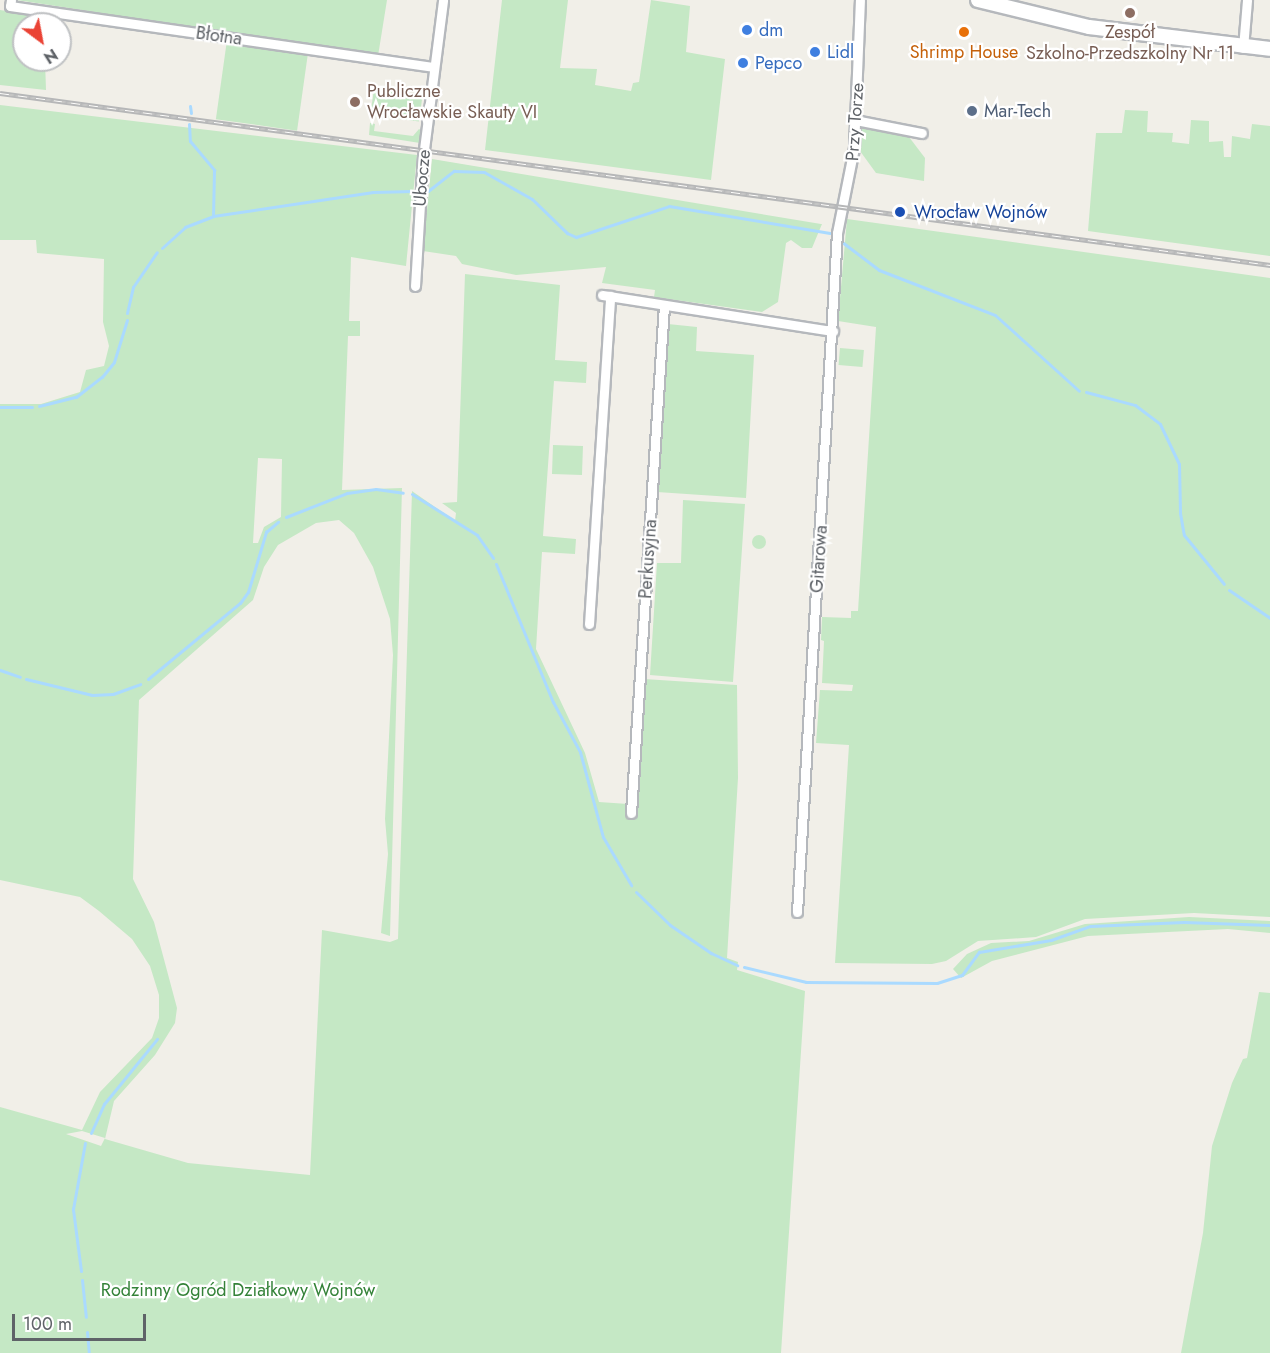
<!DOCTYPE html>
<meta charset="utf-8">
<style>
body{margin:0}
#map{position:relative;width:1270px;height:1353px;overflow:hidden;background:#f1efe8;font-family:Jost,sans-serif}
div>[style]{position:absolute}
.green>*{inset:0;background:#c5e8c5;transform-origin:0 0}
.round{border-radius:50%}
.stream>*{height:3px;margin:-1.5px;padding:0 1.5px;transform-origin:1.5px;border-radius:1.5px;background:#aadaff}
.roads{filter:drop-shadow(2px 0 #b5b8bc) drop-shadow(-2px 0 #b5b8bc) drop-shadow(0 2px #b5b8bc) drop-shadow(0 -2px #b5b8bc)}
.minor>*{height:9px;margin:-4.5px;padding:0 4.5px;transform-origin:4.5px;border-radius:4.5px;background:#fff}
.secondary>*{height:14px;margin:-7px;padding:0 7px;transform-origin:7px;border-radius:7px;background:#fff}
.rail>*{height:5px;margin-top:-2.5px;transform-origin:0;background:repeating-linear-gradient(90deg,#fff 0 9px,#b6b7b8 0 18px);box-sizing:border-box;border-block:2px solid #b6b7b8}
.dots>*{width:16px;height:16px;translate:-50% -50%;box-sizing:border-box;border:3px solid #fff;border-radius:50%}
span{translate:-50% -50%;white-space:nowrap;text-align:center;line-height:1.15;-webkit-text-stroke:4.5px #fff;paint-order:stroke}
.shop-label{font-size:18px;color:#366cbe}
.left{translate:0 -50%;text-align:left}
.education-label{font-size:18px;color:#785e54}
.street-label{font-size:18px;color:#5f6368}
.food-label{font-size:18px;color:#c56008}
.service-label{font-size:18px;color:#4e5e75}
.transit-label{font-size:18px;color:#164399}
.park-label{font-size:18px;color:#348238}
.north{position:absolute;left:12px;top:12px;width:60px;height:60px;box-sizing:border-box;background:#fff;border:2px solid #bfc1c3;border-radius:50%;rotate:148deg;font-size:16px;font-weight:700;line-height:24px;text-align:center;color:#5f6368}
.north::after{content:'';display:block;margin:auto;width:21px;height:27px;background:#ea4335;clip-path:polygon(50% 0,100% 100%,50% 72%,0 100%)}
.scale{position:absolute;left:12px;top:1314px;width:134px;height:27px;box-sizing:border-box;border:3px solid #5f6368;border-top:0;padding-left:8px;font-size:18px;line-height:21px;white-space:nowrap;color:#5f6368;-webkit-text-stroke:4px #fff;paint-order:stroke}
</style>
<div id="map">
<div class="green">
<div style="clip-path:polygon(17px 0,387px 0,378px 56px)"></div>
<div style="clip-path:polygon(502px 0,568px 0,560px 68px,597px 69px,595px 85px,631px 91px,633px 83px,639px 82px,651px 0,690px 6px,686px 52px,725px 59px,711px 180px,485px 150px)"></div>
<div style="clip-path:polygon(0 10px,44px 17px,44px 24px,24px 24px,24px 60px,45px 60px,46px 90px,0 85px)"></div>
<div style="left:227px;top:40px;width:82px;height:80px;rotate:8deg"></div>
<div style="left:374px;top:89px;width:49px;height:26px;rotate:8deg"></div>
<div style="clip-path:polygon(evenodd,0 105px,417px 155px,406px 266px,351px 257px,349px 321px,360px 321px,360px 336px,348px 336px,342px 490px,402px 488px,390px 936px,381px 933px,388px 854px,385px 819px,393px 655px,390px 619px,373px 567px,354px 533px,339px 520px,316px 523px,278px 545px,264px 567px,253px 600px,139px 700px,133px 879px,154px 922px,177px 1008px,175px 1023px,155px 1055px,114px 1101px,105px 1139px,188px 1163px,310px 1175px,322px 930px,390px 942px,398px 939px,412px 491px,455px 521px,456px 513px,442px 503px,457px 502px,465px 274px,560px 285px,555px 360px,587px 362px,586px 383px,554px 381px,543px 536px,576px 539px,575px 554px,542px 552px,536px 649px,585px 753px,599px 802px,628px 804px,629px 814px,636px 814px,644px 679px,737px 685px,738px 778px,727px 958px,738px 962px,737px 970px,805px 991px,781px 1353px,0 1353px,0 1107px,82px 1130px,100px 1092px,152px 1038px,159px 1018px,159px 995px,150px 966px,132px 939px,99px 911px,80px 897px,0 880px,0 404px,41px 404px,80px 392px,86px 370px,104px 366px,109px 346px,103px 322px,104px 259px,37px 253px,36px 240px,0 240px,0 105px,258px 458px,282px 459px,281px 517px,264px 527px,258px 543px,253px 543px,258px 458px,0 105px,82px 1131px,105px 1138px,101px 1146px,66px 1134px,82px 1131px)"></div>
<div style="clip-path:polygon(1125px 110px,1148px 111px,1147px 132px,1173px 133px,1172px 142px,1189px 144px,1191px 120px,1209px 121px,1209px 142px,1223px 141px,1224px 157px,1231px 157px,1232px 136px,1250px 139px,1252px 124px,1270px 126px,1270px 256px,1088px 231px,1096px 133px,1122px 133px)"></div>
<div style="clip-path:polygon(370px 123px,375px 124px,374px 131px,413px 136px,419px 129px,422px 131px,420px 143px,369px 135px)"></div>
<div style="clip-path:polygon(862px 125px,906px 133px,925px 158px,924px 181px,876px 173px,860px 151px)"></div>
<div style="clip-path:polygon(432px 159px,821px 224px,822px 224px,812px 248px,802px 248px,791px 240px,786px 243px,778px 302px,762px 312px,654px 297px,655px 290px,602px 283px,606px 267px,516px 275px,462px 264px,456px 256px,423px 251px)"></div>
<div style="clip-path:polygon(847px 219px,1270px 278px,1270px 917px,1194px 913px,1085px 919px,1036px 937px,978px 941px,946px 961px,932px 964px,835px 963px,849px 745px,816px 743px,820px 690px,852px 691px,853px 685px,822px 683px,824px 641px,821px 640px,822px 617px,851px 618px,851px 611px,858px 611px,876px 327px,838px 321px)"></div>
<div style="clip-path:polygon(668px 324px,697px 327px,696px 351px,754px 355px,746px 498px,657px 492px)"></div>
<div style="left:840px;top:348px;width:24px;height:17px;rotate:5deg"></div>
<div style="left:553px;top:445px;width:30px;height:29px;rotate:2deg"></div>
<div style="clip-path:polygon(683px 500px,745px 504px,733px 682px,650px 675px,657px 563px,681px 563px)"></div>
<div class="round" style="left:752px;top:535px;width:14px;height:14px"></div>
<div style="clip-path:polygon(1189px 917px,1270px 921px,1270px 933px,1228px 929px,1088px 936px,992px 961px,961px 978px,953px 969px,967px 954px,991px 943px,1029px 941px,1085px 924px)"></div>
<div style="clip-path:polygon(1259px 992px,1270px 993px,1270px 1353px,1181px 1353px,1203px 1233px,1212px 1146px,1232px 1083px,1243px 1059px,1247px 1058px)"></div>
</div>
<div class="stream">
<div style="left:190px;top:106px;width:7px;rotate:82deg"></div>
<div style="left:189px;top:124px;width:17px;rotate:87deg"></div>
<div style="left:190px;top:141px;width:38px;rotate:50deg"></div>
<div style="left:214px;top:170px;width:46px;rotate:91.2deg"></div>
<div style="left:428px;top:191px;width:33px;rotate:-38deg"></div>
<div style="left:454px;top:171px;width:30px;rotate:2deg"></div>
<div style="left:484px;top:172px;width:55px;rotate:29.4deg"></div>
<div style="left:532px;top:199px;width:49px;rotate:44.2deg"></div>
<div style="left:567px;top:233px;width:10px;rotate:24deg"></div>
<div style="left:576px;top:237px;width:98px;rotate:-18.4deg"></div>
<div style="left:669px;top:206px;width:163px;rotate:9.5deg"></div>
<div style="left:842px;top:242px;width:46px;rotate:37.1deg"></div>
<div style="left:879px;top:270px;width:124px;rotate:21.2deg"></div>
<div style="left:995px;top:315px;width:113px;rotate:42.1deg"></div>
<div style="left:162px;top:248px;width:31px;rotate:-42deg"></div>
<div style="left:185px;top:227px;width:30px;rotate:-21deg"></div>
<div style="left:213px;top:216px;width:162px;rotate:-8.5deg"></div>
<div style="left:373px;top:192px;width:40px;rotate:-1.4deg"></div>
<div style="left:127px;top:313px;width:27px;rotate:-77deg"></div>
<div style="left:133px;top:287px;width:42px;rotate:-55.6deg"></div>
<div style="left:1086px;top:392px;width:51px;rotate:14.9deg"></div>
<div style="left:1135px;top:405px;width:31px;rotate:37deg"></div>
<div style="left:1160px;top:424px;width:44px;rotate:64.6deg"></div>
<div style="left:1179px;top:464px;width:49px;rotate:88.8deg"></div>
<div style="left:1180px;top:513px;width:22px;rotate:80deg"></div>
<div style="left:1184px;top:535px;width:63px;rotate:50.8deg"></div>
<div style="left:39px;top:406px;width:38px;rotate:-14deg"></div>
<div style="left:76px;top:397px;width:33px;rotate:-38deg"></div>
<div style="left:102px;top:377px;width:19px;rotate:-51deg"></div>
<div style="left:114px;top:362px;width:44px;rotate:-72.8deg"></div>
<div style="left:0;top:407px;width:32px"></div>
<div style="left:412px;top:494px;width:77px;rotate:32.2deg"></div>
<div style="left:477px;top:535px;width:28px;rotate:55deg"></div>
<div style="left:286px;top:517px;width:66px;rotate:-21.5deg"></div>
<div style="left:347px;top:493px;width:29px;rotate:-8deg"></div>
<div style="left:376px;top:489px;width:27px;rotate:8deg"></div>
<div style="left:496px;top:564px;width:149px;rotate:67.6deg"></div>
<div style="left:553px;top:702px;width:57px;rotate:61.6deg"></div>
<div style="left:580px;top:752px;width:88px;rotate:74.9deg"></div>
<div style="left:603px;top:837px;width:56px;rotate:59.7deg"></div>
<div style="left:1229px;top:590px;width:50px;rotate:34.3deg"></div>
<div style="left:0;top:670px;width:21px;rotate:19deg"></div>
<div style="left:26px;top:679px;width:68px;rotate:13.6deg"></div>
<div style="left:92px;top:695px;width:21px;rotate:-3deg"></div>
<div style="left:113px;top:694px;width:29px;rotate:-20deg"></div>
<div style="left:148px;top:679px;width:119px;rotate:-39.6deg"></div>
<div style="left:240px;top:603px;width:14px;rotate:-54deg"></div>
<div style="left:248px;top:592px;width:63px;rotate:-73.3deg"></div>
<div style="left:266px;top:532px;width:16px;rotate:-40deg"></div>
<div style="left:636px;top:892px;width:47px;rotate:44.1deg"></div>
<div style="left:670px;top:925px;width:50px;rotate:34.3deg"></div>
<div style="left:711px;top:953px;width:29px;rotate:25deg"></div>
<div style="left:744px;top:967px;width:64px;rotate:13.6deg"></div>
<div style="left:806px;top:982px;width:131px;rotate:0.4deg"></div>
<div style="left:937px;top:983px;width:26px;rotate:-18deg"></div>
<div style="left:962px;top:975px;width:29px;rotate:-54deg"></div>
<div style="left:979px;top:952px;width:73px;rotate:-9.5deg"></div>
<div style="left:1051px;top:940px;width:41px;rotate:-19.7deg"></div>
<div style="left:1090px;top:926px;width:94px;rotate:-2.4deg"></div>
<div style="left:1184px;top:922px;width:86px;rotate:2deg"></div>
<div style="left:91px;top:1133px;width:32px;rotate:-66deg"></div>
<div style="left:104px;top:1104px;width:84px;rotate:-50.8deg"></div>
<div style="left:81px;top:1271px;width:63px;rotate:-97.4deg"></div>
<div style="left:73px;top:1209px;width:67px;rotate:-79.7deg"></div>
<div style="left:82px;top:1280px;width:37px;rotate:84deg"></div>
<div style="left:87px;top:1332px;width:21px;rotate:85deg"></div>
</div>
<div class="roads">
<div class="minor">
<div style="left:11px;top:0;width:6px;rotate:99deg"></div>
<div style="left:10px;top:6px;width:427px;rotate:8.2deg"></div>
<div style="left:1243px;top:48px;width:48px;rotate:-85.2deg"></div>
<div style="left:855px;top:120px;width:68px;rotate:11deg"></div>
<div style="left:415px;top:286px;width:129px;rotate:-86.5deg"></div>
<div style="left:423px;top:157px;width:158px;rotate:-82.7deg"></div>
<div style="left:602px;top:295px;width:234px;rotate:8.9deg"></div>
<div style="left:589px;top:624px;width:329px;rotate:-86.3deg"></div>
<div style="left:631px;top:813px;width:509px;rotate:-86.28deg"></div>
<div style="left:797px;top:912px;width:680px;rotate:-86.63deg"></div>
<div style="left:837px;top:233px;width:87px;rotate:-78.7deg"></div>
<div style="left:854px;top:148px;width:148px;rotate:-87.7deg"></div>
</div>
<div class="secondary">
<div style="left:978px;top:0;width:114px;rotate:13.7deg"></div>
<div style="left:1089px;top:27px;width:182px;rotate:6.9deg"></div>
</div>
</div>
<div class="rail">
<div style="left:0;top:93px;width:1282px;rotate:7.71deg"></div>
</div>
<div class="dots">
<div style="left:1130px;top:13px;background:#8d6e63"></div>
<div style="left:747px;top:30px;background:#3f7fe0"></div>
<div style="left:964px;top:32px;background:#e8710a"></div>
<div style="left:815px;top:52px;background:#3f7fe0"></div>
<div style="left:743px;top:63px;background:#3f7fe0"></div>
<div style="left:355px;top:102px;background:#8d6e63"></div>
<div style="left:972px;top:111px;background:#5c6f8a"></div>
<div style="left:900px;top:212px;background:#1a4fb4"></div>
</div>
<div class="shop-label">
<span class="left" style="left:759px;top:30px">dm</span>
<span class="left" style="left:827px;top:52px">Lidl</span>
<span class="left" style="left:755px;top:63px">Pepco</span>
</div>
<div class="education-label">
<span style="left:1130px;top:43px">Zespół<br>Szkolno-Przedszkolny Nr 11</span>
<span class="left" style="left:367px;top:102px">Publiczne<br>Wrocławskie Skauty VI</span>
</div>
<div class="street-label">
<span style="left:219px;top:36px;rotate:8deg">Błotna</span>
<span style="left:855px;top:122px;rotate:-86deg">Przy Torze</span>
<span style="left:422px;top:178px;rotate:-85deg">Ubocze</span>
<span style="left:648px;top:559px;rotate:-86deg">Perkusyjna</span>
<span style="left:819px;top:559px;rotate:-86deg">Gitarowa</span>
</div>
<div class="food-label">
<span style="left:964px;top:52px">Shrimp House</span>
</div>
<div class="service-label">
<span class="left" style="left:984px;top:111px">Mar-Tech</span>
</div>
<div class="transit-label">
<span class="left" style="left:914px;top:212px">Wrocław Wojnów</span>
</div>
<div class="park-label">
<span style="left:238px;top:1290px">Rodzinny Ogród Działkowy Wojnów</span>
</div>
<div class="north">N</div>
<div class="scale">100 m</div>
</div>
